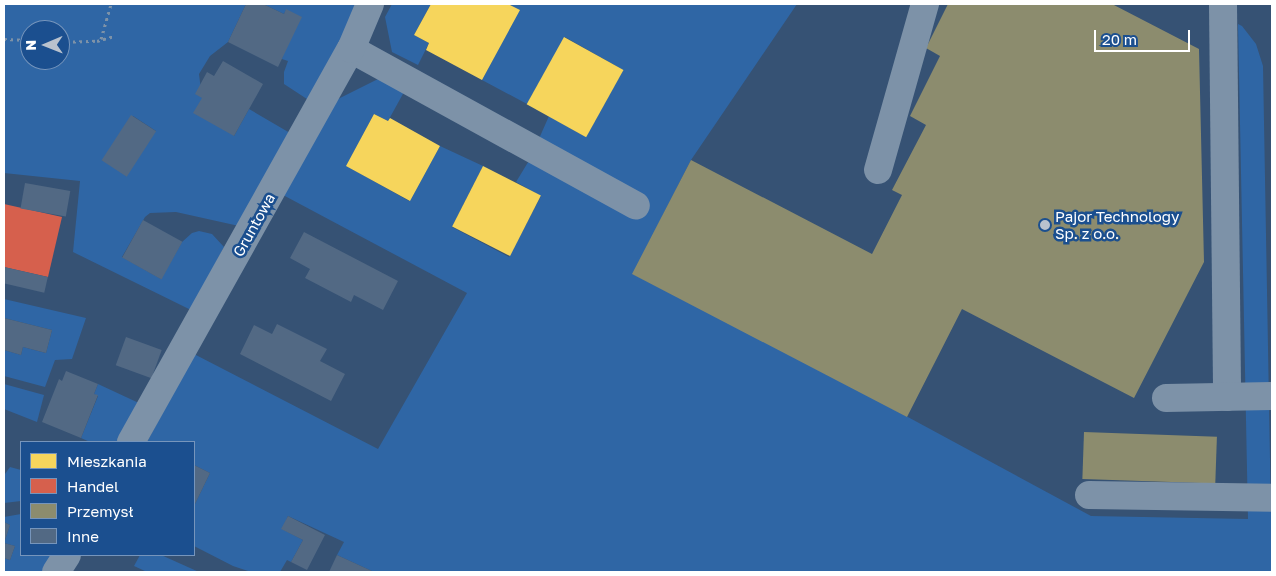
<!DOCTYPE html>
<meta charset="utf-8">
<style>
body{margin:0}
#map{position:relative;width:1276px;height:576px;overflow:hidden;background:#365274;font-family:"Golos Text",sans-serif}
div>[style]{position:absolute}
.green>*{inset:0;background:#2f66a5}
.homes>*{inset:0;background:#f6d55c;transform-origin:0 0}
.shops>*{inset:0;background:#d6604d}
.industry>*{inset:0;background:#8c8c6e;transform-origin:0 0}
.building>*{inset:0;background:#526984;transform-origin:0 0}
.path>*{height:3px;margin-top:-1.5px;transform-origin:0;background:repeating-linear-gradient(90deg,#7d92a8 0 2.5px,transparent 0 6.5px)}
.minor>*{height:28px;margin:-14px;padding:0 14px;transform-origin:14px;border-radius:14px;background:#7d92a8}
.dots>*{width:14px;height:14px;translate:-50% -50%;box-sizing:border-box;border:2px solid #1b4f8f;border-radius:50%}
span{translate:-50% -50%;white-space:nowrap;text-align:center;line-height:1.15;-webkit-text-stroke:5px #1b4f8f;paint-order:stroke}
.poi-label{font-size:15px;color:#fff}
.left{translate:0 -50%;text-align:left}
.street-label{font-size:15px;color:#fff}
.frame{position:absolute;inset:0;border:5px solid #fff;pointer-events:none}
.legend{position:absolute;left:20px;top:441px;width:175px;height:115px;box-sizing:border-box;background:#1b4f8f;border:1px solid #7695bc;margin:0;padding:6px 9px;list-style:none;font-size:15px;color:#fff}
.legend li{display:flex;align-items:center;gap:10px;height:25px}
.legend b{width:25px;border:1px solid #7695bc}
.north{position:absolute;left:20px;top:20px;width:50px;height:50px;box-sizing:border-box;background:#1b4f8f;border:1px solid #7695bc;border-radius:50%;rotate:269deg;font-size:14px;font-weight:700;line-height:20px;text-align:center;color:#fff}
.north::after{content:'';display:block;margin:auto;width:18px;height:22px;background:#b9c2ce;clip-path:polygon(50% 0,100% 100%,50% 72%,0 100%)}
.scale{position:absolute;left:1094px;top:30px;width:96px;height:22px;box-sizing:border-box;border:2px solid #fff;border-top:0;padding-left:6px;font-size:15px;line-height:18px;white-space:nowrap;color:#fff;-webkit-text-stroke:4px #1b4f8f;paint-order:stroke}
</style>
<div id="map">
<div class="green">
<div style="clip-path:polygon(evenodd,4px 4px,246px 4px,228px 42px,210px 56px,199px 74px,202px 98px,234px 136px,249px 109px,290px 133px,239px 226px,176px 212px,150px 213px,145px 217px,122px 257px,161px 279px,182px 242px,192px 233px,199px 231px,212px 234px,224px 247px,191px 310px,73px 252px,80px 181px,4px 173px,4px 4px,30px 30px,60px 30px,60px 60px,30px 60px,30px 30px,4px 4px,133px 116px,156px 131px,102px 161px,133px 116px)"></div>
<div style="clip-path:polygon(263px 4px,359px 4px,310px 101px,284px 84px,284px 72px,288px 61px,282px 59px,286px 10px,284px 14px)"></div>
<div style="clip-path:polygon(392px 4px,431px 4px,414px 35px,429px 43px,418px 65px,392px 52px,385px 17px)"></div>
<div style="clip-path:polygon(508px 4px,797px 4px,691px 160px,633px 274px,856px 389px,1091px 516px,1248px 519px,1238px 24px,1242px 26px,1256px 44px,1263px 66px,1272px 572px,374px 572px,337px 555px,344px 542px,288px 516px,282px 529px,303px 540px,291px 562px,287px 560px,280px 572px,251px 572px,233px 566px,194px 546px,194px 506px,210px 473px,194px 465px,194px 442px,147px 442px,194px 354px,378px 449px,467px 293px,283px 195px,334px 101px,380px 78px,404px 92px,388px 121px,374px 114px,347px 166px,409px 201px,440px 146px,483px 166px,452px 227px,509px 257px,541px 196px,516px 182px,530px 159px,549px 116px,586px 137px,623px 70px,565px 37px,527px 104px,482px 80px,519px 10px)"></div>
<div style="clip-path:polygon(4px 299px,86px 318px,72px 359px,55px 360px,45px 387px,4px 376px,4px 350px,21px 355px,23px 347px,46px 353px,52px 330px,4px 318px)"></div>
<div style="clip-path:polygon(4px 384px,44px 395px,37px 422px,4px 409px)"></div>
<div style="clip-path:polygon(98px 384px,141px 404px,119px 442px,90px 442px,81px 438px,98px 396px,94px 394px)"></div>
<div style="clip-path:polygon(10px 467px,21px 470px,21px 501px,4px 503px,5px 474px)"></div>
<div style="clip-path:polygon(21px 514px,21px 555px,53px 555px,43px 572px,4px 572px,4px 558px,10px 560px,15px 546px,4px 543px,10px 525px,4px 522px,4px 517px)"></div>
<div style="clip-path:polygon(140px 555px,161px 555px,199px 572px,147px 572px,134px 566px)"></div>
</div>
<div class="homes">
<div style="clip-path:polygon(431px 4px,508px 4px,520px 10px,482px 80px,426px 50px,429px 43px,414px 35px)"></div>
<div style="left:564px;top:37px;width:68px;height:77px;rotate:29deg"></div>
<div style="clip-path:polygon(374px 114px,388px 121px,390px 118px,440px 146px,410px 201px,346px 166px)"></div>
<div style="left:483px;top:166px;width:65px;height:68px;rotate:27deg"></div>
</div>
<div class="shops">
<div style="clip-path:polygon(4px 204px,62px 217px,48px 277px,4px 267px)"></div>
</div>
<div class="industry">
<div style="clip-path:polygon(948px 4px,1112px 4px,1199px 49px,1204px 262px,1134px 398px,962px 309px,907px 417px,632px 274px,691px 160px,872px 254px,902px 195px,892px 190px,926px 125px,910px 116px,940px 56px,926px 48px)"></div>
<div style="left:1084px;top:432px;width:133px;height:47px;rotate:2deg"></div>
</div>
<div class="building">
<div style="clip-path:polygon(246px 4px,263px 4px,284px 14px,286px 9px,302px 17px,278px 67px,228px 42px)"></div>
<div style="clip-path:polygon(223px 61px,263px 84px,234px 136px,193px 113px,202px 98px,195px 94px,207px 72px,214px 76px)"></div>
<div style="left:131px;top:115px;width:30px;height:54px;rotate:33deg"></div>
<div style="left:25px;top:183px;width:46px;height:26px;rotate:10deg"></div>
<div style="left:143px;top:220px;width:45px;height:43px;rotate:29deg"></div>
<div style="clip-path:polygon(304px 232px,398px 281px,383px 310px,354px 295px,351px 302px,305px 278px,310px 269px,290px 258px)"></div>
<div style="left:4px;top:267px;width:45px;height:16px;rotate:13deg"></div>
<div style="clip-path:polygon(4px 318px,52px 330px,46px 353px,23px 347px,21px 355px,4px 350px)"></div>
<div style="clip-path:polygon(277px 324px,327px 349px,320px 361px,345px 374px,331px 401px,240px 354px,254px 325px,272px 334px)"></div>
<div style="left:126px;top:337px;width:38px;height:30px;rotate:20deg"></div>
<div style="clip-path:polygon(66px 371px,98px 384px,94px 394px,98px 395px,81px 438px,42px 422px,59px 379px,62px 381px)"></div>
<div style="clip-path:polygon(194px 465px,210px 473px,194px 506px)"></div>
<div style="clip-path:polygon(288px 516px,325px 535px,307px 570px,291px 562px,303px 540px,281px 529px)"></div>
<div style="clip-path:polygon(4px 522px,10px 525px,4px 543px,15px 546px,10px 560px,4px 558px)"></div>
<div style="clip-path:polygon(337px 555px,374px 572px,329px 572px)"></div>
</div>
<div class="path">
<div style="left:4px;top:39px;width:26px;rotate:2deg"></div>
<div style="left:101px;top:39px;width:36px;rotate:-74deg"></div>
<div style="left:60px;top:42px;width:37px;rotate:-2deg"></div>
<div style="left:97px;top:41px;width:18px;rotate:-16deg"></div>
</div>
<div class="minor">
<div style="left:1223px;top:4px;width:393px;rotate:89.4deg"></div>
<div style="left:351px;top:49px;width:325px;rotate:28.8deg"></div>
<div style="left:878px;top:170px;width:173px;rotate:-74.2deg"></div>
<div style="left:1166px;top:398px;width:106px;rotate:-1.1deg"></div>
<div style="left:131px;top:442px;width:450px;rotate:-60.8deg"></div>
<div style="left:351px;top:49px;width:49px;rotate:-67.1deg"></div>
<div style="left:1089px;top:495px;width:183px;rotate:0.9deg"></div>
<div style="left:56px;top:572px;width:20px;rotate:-57deg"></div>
</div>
<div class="dots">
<div style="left:1045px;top:225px;background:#b9c2ce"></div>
</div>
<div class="poi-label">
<span class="left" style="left:1055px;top:225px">Pajor Technology<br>Sp. z o.o.</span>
</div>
<div class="street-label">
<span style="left:254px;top:225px;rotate:-61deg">Gruntowa</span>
</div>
<div class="frame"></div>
<ul class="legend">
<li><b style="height:14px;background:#f6d55c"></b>Mieszkania</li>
<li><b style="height:14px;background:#d6604d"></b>Handel</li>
<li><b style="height:14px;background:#8c8c6e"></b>Przemysł</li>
<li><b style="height:14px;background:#526984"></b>Inne</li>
</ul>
<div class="north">N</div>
<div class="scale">20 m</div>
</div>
